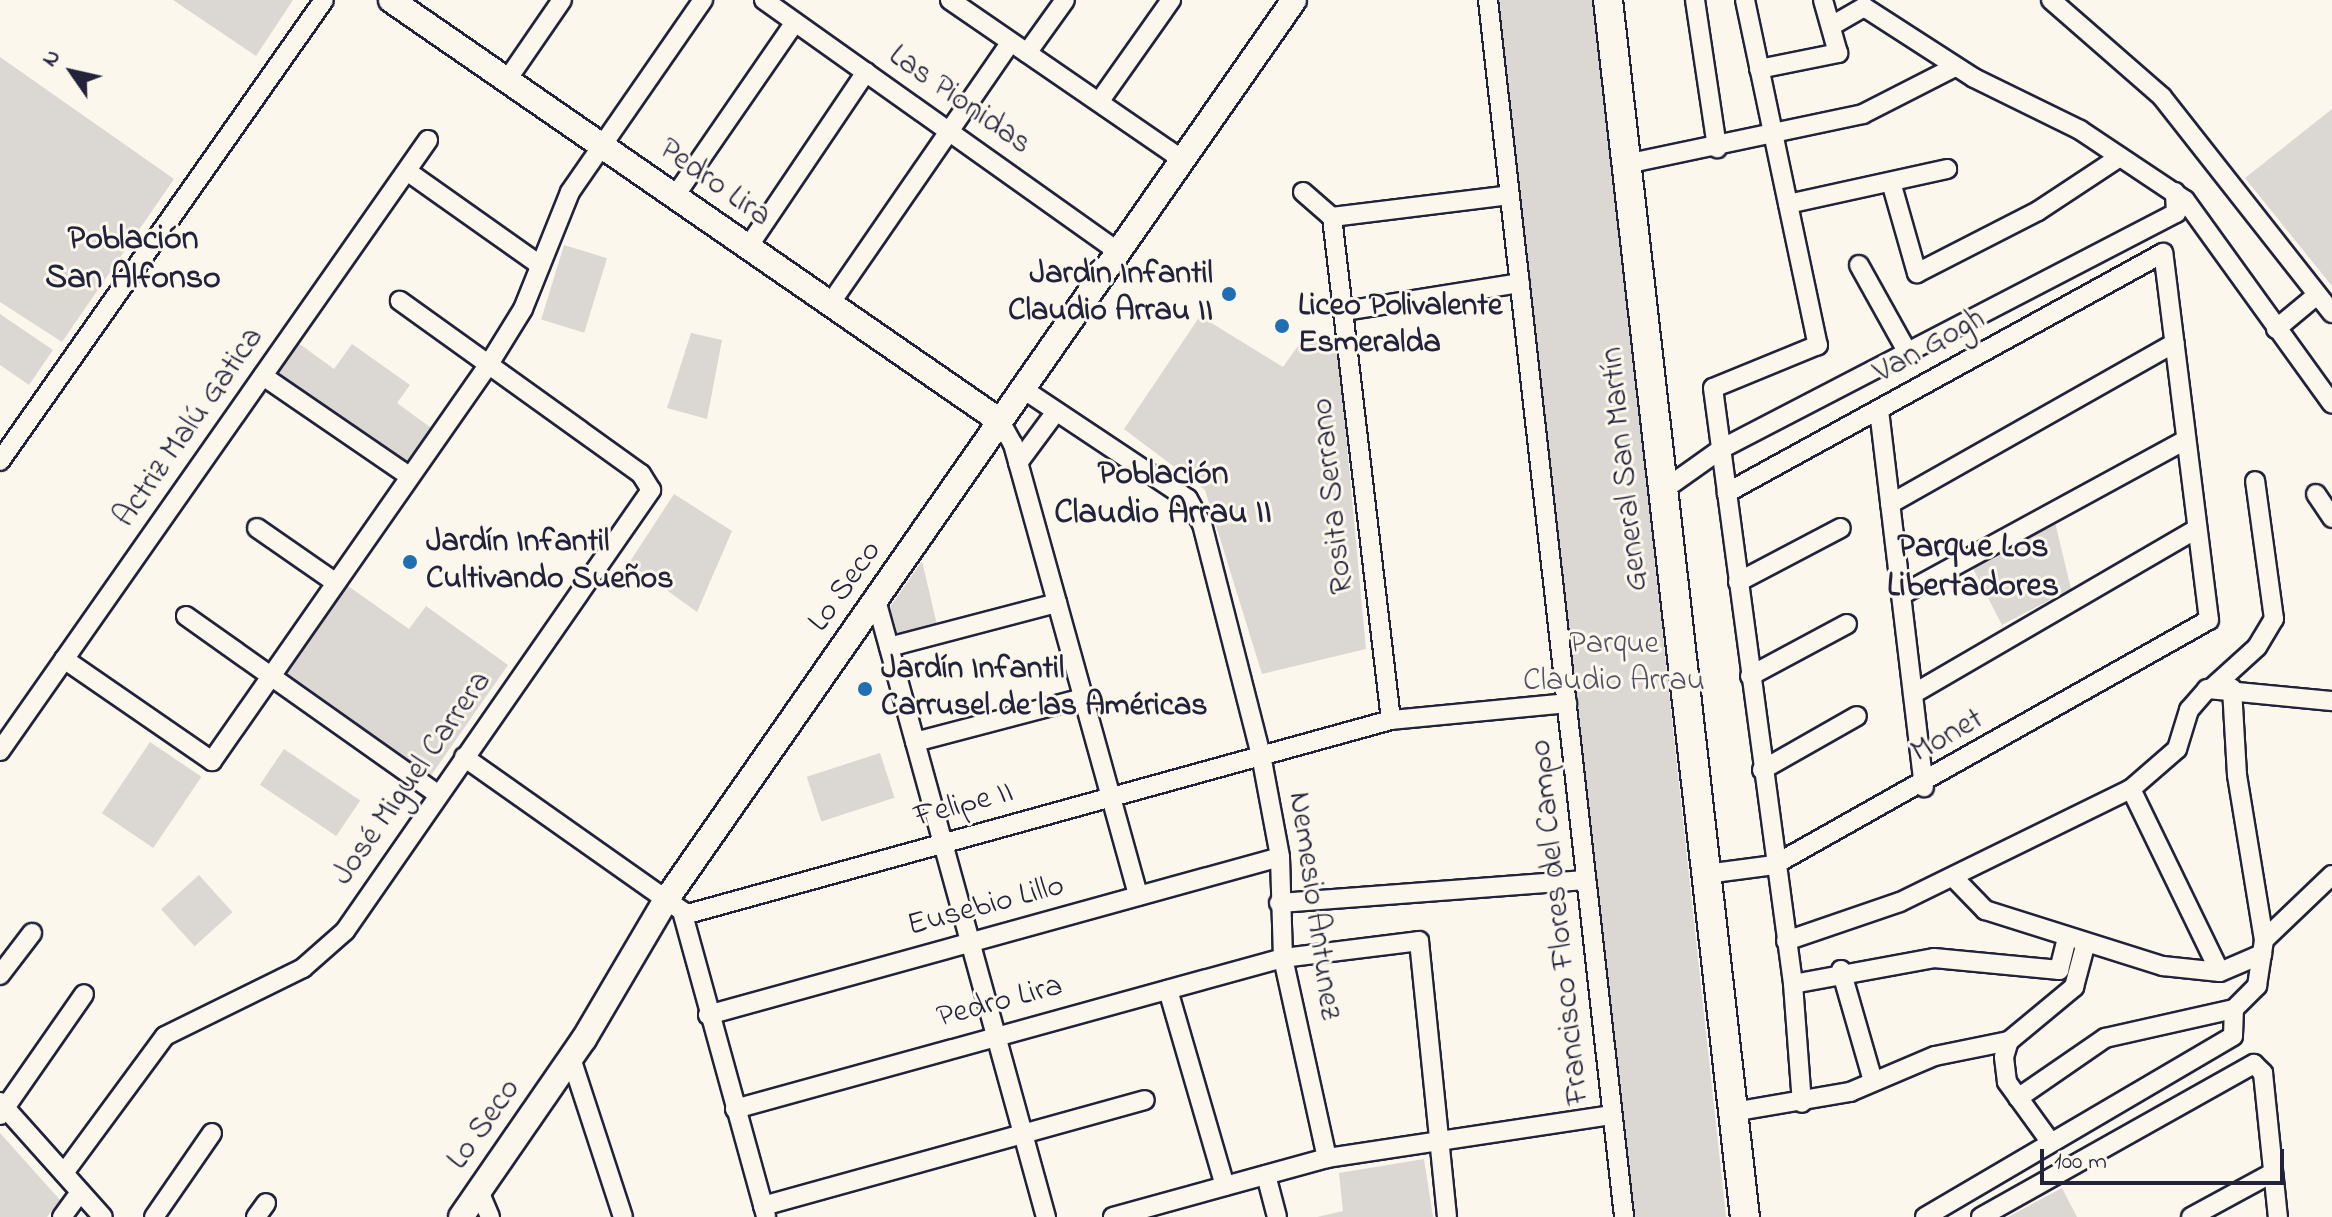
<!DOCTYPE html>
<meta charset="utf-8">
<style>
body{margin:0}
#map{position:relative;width:2332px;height:1217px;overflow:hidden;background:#fbf7ec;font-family:"Indie Flower",sans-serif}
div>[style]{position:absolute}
.green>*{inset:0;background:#dbd8d3;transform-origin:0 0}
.roads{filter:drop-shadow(2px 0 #22223b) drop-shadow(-2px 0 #22223b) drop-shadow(0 2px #22223b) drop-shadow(0 -2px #22223b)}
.street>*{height:18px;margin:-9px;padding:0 9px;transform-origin:9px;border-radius:9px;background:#fbf7ec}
.secondary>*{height:24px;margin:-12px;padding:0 12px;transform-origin:12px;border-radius:12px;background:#fbf7ec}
.primary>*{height:28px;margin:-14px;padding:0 14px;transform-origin:14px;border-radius:14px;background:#fbf7ec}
.dots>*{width:22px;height:22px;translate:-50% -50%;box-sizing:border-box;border:4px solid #fbf7ec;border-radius:50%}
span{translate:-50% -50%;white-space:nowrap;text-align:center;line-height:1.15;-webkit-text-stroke:6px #fbf7ec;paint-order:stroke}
.street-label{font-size:32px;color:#22223b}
.poi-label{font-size:32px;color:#22223b;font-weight:700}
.right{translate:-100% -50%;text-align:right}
.left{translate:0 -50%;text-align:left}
.park-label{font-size:32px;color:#505061}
.neighbourhood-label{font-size:34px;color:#22223b;font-weight:700}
.north{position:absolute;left:32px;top:32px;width:80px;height:80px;-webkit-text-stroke:6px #fbf7ec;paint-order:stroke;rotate:304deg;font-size:22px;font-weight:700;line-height:32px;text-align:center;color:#22223b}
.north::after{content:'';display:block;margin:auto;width:28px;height:36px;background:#22223b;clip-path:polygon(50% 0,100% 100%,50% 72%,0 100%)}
.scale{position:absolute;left:2040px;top:1149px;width:244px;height:36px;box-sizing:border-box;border:4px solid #22223b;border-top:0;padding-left:10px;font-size:24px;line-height:28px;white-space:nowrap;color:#22223b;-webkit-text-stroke:6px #fbf7ec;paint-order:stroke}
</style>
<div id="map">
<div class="green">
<div style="clip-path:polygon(173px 0,293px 0,256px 56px)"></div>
<div style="clip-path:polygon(1491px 0,1594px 0,1726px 1217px,1634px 1217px,1570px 730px)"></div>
<div style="clip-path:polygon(0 57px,174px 179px,62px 342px,0 302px)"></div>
<div style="clip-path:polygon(2332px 109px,2332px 286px,2245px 178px)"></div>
<div style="left:564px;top:245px;width:45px;height:78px;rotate:17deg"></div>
<div style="clip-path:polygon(0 314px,53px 350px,29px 385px,0 365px)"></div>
<div style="clip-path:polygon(1200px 316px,1283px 367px,1302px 340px,1337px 338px,1366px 649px,1262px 674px,1205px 490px,1124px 429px)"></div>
<div style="clip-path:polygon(691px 333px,722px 340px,707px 419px,667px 408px)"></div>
<div style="clip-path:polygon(297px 342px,334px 369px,352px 344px,410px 385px,397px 403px,434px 430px,406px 468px,274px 373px)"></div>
<div style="clip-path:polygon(674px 494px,732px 531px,697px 612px,629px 563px)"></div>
<div style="clip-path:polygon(2054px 518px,2071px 589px,2002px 625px,1970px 563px)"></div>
<div style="clip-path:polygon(922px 561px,937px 625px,898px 639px,890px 607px)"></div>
<div style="clip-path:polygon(348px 586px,409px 629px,426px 606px,508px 665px,430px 777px,284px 675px)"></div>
<div style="left:150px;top:742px;width:62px;height:86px;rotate:34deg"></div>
<div style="left:284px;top:749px;width:92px;height:43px;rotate:34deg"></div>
<div style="left:880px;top:753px;width:47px;height:77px;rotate:72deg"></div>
<div style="left:199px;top:875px;width:50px;height:51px;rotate:48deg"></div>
<div style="clip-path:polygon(0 1133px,60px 1200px,47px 1217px,0 1217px)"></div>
<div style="clip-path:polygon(1424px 1159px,1433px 1217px,1317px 1217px,1343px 1211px,1339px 1173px)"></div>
<div style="clip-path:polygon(2062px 1188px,2077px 1217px,2008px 1217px)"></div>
</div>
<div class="roads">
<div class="street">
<div style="left:764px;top:0;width:435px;rotate:35.4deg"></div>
<div style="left:950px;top:0;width:283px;rotate:34.5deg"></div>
<div style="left:1488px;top:0;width:1225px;rotate:83.62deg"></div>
<div style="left:1695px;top:0;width:150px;rotate:81.5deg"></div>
<div style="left:1745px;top:0;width:353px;rotate:78.1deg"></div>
<div style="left:1818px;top:345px;width:113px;rotate:157.7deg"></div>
<div style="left:1713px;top:388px;width:601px;rotate:82.35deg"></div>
<div style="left:1793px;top:984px;width:119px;rotate:85.7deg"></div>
<div style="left:2051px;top:0;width:147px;rotate:41.1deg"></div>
<div style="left:2162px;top:97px;width:275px;rotate:51.8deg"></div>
<div style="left:1833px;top:25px;width:36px;rotate:-30deg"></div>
<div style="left:1864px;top:7px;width:131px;rotate:32.8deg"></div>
<div style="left:1974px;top:78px;width:118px;rotate:26.1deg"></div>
<div style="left:2080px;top:130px;width:126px;rotate:33.7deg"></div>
<div style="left:2185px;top:200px;width:251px;rotate:54.2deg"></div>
<div style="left:1027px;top:53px;width:65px;rotate:-54.4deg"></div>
<div style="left:1759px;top:69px;width:81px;rotate:-11.4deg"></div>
<div style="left:1838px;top:53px;width:55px;rotate:-105.8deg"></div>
<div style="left:507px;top:80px;width:97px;rotate:-55.5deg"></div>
<div style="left:1099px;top:102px;width:125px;rotate:-54.8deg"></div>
<div style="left:1626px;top:164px;width:242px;rotate:-11.9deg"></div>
<div style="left:1863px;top:114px;width:103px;rotate:-27.1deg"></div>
<div style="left:407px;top:171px;width:163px;rotate:35.3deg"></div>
<div style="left:1891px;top:182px;width:95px;rotate:74.1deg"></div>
<div style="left:1917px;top:273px;width:136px;rotate:-27.1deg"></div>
<div style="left:2038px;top:211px;width:98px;rotate:-33.4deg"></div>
<div style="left:1303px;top:192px;width:38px;rotate:41deg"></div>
<div style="left:1332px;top:217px;width:179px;rotate:-7deg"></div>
<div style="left:675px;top:196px;width:211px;rotate:-55.4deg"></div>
<div style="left:1788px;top:204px;width:163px;rotate:-12.4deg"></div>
<div style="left:1332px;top:217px;width:506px;rotate:83.31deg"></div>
<div style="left:748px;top:247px;width:211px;rotate:-56deg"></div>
<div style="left:1859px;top:265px;width:103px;rotate:60.9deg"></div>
<div style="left:830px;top:304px;width:318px;rotate:-55.4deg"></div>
<div style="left:1345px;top:311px;width:177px;rotate:-9.1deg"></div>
<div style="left:2276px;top:329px;width:53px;rotate:-39.7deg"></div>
<div style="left:263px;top:376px;width:177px;rotate:34.4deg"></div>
<div style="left:1023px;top:389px;width:198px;rotate:33.7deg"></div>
<div style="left:1188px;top:499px;width:29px;rotate:61deg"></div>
<div style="left:1202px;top:524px;width:238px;rotate:75.7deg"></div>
<div style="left:1261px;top:755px;width:104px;rotate:79.4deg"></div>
<div style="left:1280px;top:857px;width:101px;rotate:88.3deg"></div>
<div style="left:1283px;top:958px;width:205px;rotate:77.6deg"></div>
<div style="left:1879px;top:410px;width:380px;rotate:83.2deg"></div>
<div style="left:1000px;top:421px;width:26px;rotate:61deg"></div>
<div style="left:1013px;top:444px;width:469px;rotate:74.5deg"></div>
<div style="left:0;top:461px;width:563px;rotate:-54.9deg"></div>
<div style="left:1018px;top:463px;width:62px;rotate:-53.5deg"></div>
<div style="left:1662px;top:491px;width:72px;rotate:-35.4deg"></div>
<div style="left:1721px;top:449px;width:513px;rotate:-27.41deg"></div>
<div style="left:2176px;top:213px;width:21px;rotate:-93deg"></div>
<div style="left:2316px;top:494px;width:29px;rotate:56deg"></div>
<div style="left:1890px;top:504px;width:327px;rotate:-29.5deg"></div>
<div style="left:257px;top:528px;width:96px;rotate:34.8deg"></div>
<div style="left:1738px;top:582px;width:116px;rotate:-27.7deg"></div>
<div style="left:1903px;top:594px;width:321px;rotate:-28.6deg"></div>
<div style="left:876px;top:600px;width:640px;rotate:74.6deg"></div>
<div style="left:186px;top:616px;width:308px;rotate:35.3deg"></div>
<div style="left:889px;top:647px;width:174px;rotate:-14.7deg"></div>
<div style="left:64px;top:659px;width:180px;rotate:34.6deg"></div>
<div style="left:212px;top:761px;width:484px;rotate:-55.1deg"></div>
<div style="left:489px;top:364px;width:65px;rotate:-58.3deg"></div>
<div style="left:523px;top:309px;width:126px;rotate:-68.1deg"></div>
<div style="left:570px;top:192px;width:234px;rotate:-55.3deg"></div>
<div style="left:1750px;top:676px;width:110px;rotate:-28.2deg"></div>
<div style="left:2213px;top:687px;width:59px;rotate:-42.3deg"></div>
<div style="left:2257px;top:647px;width:33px;rotate:-59deg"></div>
<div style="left:2274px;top:619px;width:139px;rotate:-97.8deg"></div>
<div style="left:1913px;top:694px;width:328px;rotate:-30.2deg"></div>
<div style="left:915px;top:742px;width:174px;rotate:-14.7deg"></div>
<div style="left:0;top:751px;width:746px;rotate:-54.99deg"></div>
<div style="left:464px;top:757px;width:267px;rotate:35.2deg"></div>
<div style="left:682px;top:911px;width:317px;rotate:74.6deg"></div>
<div style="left:1762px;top:770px;width:109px;rotate:-29.6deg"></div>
<div style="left:2131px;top:789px;width:203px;rotate:64.1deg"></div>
<div style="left:1706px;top:874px;width:69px;rotate:-7.5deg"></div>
<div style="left:1774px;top:865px;width:499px;rotate:-29.4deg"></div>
<div style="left:2209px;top:620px;width:370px;rotate:-97.1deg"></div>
<div style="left:2163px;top:253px;width:498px;rotate:151.2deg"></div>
<div style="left:1954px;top:878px;width:45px;rotate:45.9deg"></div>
<div style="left:1985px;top:910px;width:187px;rotate:17.5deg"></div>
<div style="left:2163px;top:966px;width:57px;rotate:6deg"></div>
<div style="left:2220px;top:972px;width:46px;rotate:-23.2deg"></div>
<div style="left:1279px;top:903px;width:308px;rotate:-4.3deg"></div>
<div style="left:684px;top:915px;width:733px;rotate:-15.42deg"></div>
<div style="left:1391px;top:720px;width:177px;rotate:-5.5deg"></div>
<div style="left:2264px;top:940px;width:94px;rotate:-43.7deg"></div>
<div style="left:1786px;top:941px;width:120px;rotate:-18.9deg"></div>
<div style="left:1900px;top:902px;width:257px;rotate:-26.1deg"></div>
<div style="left:2131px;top:789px;width:61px;rotate:-41deg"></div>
<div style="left:2177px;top:749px;width:41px;rotate:-72.9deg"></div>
<div style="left:2189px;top:710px;width:28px;rotate:-49deg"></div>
<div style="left:2207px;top:689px;width:126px;rotate:5.5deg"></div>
<div style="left:1841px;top:970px;width:116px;rotate:73.9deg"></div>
<div style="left:0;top:975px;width:53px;rotate:-52.7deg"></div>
<div style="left:1793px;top:984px;width:143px;rotate:-10.4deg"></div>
<div style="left:1934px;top:958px;width:126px;rotate:5.5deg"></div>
<div style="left:2059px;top:970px;width:30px;rotate:-76deg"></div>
<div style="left:1168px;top:990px;width:204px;rotate:73.8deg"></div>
<div style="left:708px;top:1015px;width:593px;rotate:-15.44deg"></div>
<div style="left:571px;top:1058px;width:167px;rotate:71.9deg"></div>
<div style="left:2018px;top:1098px;width:106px;rotate:-34.6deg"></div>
<div style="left:2105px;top:1038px;width:132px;rotate:-12.7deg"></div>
<div style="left:0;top:1102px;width:154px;rotate:48.2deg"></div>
<div style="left:735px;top:1109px;width:568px;rotate:-15.41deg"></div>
<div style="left:1283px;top:958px;width:137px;rotate:-7.1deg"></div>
<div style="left:1419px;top:941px;width:277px;rotate:84.2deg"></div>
<div style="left:1733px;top:1112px;width:119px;rotate:-9.7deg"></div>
<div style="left:1850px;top:1092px;width:92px;rotate:-23deg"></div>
<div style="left:1935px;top:1056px;width:76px;rotate:-11.5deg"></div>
<div style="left:0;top:1115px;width:147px;rotate:-55.2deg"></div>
<div style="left:2049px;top:1140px;width:72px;rotate:-125.9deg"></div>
<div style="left:2007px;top:1082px;width:25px;rotate:-97deg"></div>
<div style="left:2004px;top:1057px;width:17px;rotate:-73deg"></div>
<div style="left:2009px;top:1041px;width:85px;rotate:-39.7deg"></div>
<div style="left:2074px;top:987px;width:42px;rotate:-75deg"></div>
<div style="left:64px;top:1173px;width:170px;rotate:-53.6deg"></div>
<div style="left:165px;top:1036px;width:154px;rotate:-26.2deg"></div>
<div style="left:303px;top:968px;width:56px;rotate:-41.4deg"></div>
<div style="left:345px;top:931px;width:537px;rotate:-55.24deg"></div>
<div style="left:651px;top:490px;width:19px;rotate:-122deg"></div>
<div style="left:641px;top:474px;width:297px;rotate:-144.3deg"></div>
<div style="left:1266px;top:1175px;width:43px;rotate:75.3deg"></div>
<div style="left:479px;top:1191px;width:28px;rotate:67deg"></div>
<div style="left:763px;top:1206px;width:396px;rotate:-15.5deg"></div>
<div style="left:62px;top:1217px;width:31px;rotate:-54deg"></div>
<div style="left:154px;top:1217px;width:102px;rotate:-55.4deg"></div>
<div style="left:256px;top:1217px;width:17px;rotate:-54deg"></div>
<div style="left:1113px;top:1217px;width:222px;rotate:-15.4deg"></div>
<div style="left:1327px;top:1158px;width:288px;rotate:-8.6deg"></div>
<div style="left:1925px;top:1217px;width:357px;rotate:-30.4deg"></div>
<div style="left:2233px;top:1036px;width:27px;rotate:-88deg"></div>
<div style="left:2234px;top:1009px;width:33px;rotate:-45deg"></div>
<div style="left:2257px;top:986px;width:47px;rotate:-81.3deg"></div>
<div style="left:2264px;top:940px;width:167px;rotate:-99.3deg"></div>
<div style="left:2237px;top:775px;width:87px;rotate:-93.3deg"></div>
<div style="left:1981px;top:1217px;width:313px;rotate:-29.3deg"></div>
<div style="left:2254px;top:1064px;width:13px;rotate:45deg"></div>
<div style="left:2263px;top:1073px;width:145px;rotate:84.1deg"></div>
<div style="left:2191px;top:1217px;width:92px;rotate:-28.5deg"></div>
</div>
<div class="secondary">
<div style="left:391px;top:0;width:740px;rotate:34.66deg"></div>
<div style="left:461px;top:1217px;width:216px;rotate:-55.4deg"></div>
<div style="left:584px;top:1039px;width:161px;rotate:-59.5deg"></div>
<div style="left:666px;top:900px;width:1097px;rotate:-55.09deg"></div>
</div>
<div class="primary">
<div style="left:1608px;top:0;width:1225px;rotate:83.58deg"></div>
</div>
</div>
<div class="dots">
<div style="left:1229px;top:294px;background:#1f6fb2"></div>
<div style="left:1282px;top:326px;background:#1f6fb2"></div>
<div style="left:410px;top:562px;background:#1f6fb2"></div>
<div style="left:865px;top:689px;background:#1f6fb2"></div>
</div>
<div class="street-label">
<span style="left:959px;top:101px;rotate:35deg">Las Pionidas</span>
<span style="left:714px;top:184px;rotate:35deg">Pedro Lira</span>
<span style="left:1930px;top:347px;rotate:-29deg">Van Gogh</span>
<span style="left:190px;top:428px;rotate:-55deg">Actriz Malú Gatica</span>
<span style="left:1626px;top:469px;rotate:-96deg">General San Martín</span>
<span style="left:1334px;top:496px;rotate:-96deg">Rosita Serrano</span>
<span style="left:846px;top:587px;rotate:-55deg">Lo Seco</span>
<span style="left:1948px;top:737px;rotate:-30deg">Monet</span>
<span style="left:413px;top:779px;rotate:-55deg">José Miguel Carrera</span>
<span style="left:964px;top:806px;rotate:-15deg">Felipe II</span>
<span style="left:1313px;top:906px;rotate:82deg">Nemesio Antunez</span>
<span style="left:986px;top:907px;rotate:-15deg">Eusebio Lillo</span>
<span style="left:1561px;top:922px;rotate:-96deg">Francisco Flores del Campo</span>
<span style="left:1000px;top:1003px;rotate:-15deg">Pedro Lira</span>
<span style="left:485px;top:1125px;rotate:-55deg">Lo Seco</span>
</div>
<div class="poi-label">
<span class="right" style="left:1213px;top:294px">Jardín Infantil<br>Claudio Arrau II</span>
<span class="left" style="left:1298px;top:326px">Liceo Polivalente<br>Esmeralda</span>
<span class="left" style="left:426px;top:562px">Jardín Infantil<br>Cultivando Sueños</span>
<span class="left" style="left:881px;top:689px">Jardín Infantil<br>Carrusel de las Américas</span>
</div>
<div class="park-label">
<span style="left:1614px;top:664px">Parque<br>Claudio Arrau</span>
</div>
<div class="neighbourhood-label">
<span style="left:133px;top:260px">Población<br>San Alfonso</span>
<span style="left:1163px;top:495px">Población<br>Claudio Arrau II</span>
<span style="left:1973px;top:568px">Parque Los<br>Libertadores</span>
</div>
<div class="north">N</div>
<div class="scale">100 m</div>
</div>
